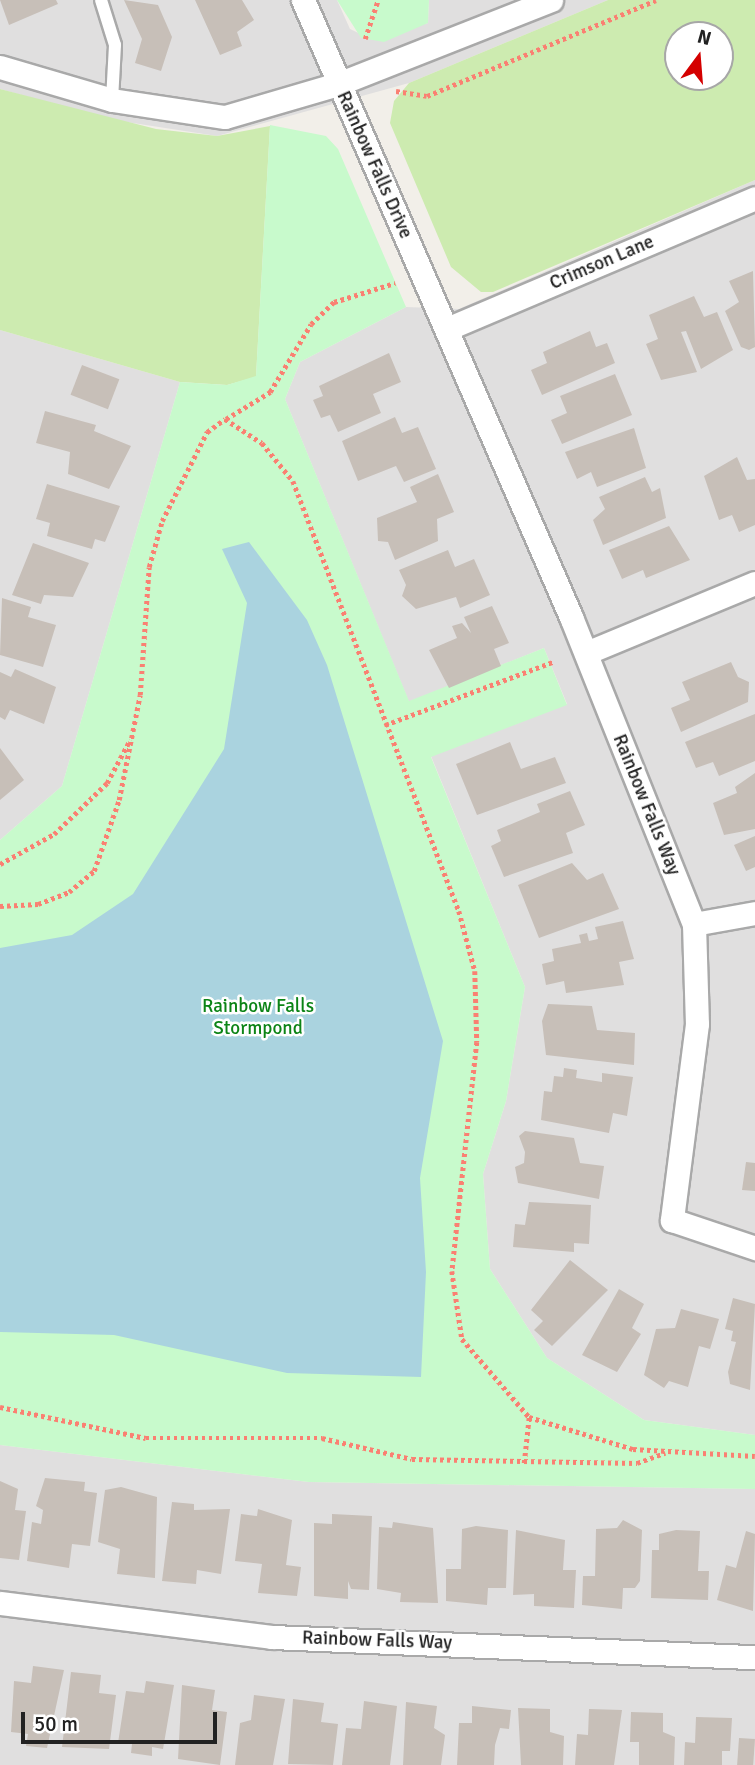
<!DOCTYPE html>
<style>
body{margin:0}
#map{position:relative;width:755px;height:1765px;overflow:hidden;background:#f2efe9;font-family:Signika,sans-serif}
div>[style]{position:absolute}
.residential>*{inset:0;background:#e0dfdf}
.grass>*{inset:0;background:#cdebb0}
.park>*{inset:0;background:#c8facc}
.water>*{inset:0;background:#aad3df}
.building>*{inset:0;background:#c7bfb8;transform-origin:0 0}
.path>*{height:4.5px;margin-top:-2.25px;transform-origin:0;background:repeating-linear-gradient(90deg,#fa8072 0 3.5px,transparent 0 7px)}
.roads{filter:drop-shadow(2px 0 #a9a9a9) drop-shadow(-2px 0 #a9a9a9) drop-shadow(0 2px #a9a9a9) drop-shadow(0 -2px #a9a9a9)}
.lane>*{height:12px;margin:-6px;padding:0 6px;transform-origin:6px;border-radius:6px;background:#fff}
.street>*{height:23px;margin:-11.5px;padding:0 11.5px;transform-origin:11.5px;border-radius:11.5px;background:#fff}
span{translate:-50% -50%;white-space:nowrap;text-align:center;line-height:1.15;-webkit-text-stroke:5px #fff;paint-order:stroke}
.street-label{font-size:19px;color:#222}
.park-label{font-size:19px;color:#0c8416}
.north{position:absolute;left:664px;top:21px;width:70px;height:70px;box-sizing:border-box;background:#fff;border:2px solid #a7a7a7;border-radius:50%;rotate:16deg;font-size:19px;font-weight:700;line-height:28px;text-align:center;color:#222}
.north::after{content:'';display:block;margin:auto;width:24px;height:32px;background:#d40000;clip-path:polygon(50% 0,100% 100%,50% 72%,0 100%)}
.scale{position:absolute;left:21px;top:1712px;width:196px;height:32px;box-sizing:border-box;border:4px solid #222;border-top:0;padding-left:9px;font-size:21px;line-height:24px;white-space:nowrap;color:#222;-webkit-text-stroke:5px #fff;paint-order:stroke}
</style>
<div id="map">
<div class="residential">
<div style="clip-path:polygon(0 0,337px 0,350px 29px,371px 39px,428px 23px,429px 0,608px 0,409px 83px,217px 136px,107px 119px,0 89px)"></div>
<div style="clip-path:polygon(755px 180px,755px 1435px,644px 1420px,547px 1358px,490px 1269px,483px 1174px,506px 1101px,525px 987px,431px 756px,567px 704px,544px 648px,409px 702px,285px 399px,300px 362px,406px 307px,459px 309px)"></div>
<div style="clip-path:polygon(0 330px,180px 382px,62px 786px,0 840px)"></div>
<div style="clip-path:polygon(0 1445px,309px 1482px,755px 1489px,755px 1765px,0 1765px)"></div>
</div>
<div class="grass">
<div style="clip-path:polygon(evenodd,608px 0,755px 0,755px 180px,493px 292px,481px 292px,451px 267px,390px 123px,394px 101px,409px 83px,608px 0,720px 35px,720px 77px,678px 77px,678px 35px,720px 35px)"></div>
<div style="clip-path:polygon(0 89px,156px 129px,217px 136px,270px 126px,256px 377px,227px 385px,180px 382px,0 330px)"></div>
</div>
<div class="park">
<div style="clip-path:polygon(337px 0,429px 0,428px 23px,384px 42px,361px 38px)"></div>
<div style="clip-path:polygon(270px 125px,326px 136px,338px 149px,406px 307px,300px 362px,285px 399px,409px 701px,544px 648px,567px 705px,431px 757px,525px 987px,506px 1101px,483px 1174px,490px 1269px,547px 1358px,644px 1420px,755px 1435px,755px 1489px,309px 1482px,0 1445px,0 840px,62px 786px,180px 382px,227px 385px,256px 376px)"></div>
</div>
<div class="water">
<div style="clip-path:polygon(249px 542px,307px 620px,327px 665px,443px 1041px,420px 1178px,426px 1272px,421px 1377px,287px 1373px,114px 1335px,0 1332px,0 948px,72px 935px,133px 894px,224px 749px,247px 603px,222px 549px)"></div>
</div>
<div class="building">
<div style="clip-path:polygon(0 0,56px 0,58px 4px,9px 25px)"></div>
<div style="clip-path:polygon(124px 0,158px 5px,172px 37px,161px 71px,135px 63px,142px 39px)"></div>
<div style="clip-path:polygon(195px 0,242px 0,254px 20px,237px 32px,242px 46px,220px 55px)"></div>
<div style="clip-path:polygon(753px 271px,755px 347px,749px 350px,741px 347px,725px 311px,739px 302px,729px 281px)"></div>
<div style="clip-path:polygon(694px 296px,704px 317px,717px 312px,733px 350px,701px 369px,686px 331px,681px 332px,697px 372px,661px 380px,646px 344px,658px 339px,649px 315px)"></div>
<div style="clip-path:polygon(590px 331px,596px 347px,607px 343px,615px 363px,542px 395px,531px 370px,547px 363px,543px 352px)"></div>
<div style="clip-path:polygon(389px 353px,401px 382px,373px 394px,381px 413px,338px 432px,330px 415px,321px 418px,313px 400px,323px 396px,319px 386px)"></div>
<div style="left:82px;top:365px;width:40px;height:32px;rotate:21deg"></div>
<div style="clip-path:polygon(615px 374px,632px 415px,562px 444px,551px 420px,567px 413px,560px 396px)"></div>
<div style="clip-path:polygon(45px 411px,96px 425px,94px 431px,131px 446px,109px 489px,68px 474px,70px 452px,36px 443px)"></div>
<div style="clip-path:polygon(395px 417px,402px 433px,418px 427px,436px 469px,404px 482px,396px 466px,358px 481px,342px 441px)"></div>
<div style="clip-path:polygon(634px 428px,646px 468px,597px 487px,591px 472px,577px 479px,565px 452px)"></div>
<div style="clip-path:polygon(737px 457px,747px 480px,755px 479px,755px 525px,739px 532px,732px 515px,719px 520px,704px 476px)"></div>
<div style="clip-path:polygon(438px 474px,454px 512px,437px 519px,438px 541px,395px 560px,388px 542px,378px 541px,377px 518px,417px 502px,410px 487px)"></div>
<div style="clip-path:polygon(645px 477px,652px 492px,660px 488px,666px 518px,603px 545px,593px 520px,605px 509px,599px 497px)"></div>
<div style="clip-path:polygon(47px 484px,120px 506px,105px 542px,95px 539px,92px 549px,47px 536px,50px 523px,36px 519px)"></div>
<div style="clip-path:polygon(669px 526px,690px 560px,646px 578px,643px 570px,622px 579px,609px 550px)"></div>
<div style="clip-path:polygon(33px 543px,89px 563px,73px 597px,44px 595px,41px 604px,12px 595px)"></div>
<div style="clip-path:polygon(448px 550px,455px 567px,474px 559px,490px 595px,460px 608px,456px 597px,416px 609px,402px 596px,406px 585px,399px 570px)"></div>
<div style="clip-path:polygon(2px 598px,31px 607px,28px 617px,56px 625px,43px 667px,0 655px)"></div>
<div style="clip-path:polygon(492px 606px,509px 643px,494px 649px,501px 666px,449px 688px,429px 650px,457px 638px,452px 626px,462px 623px,471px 633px,464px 617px)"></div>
<div style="clip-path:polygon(731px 662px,738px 677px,749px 682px,748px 702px,681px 732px,671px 708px,690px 700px,682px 682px)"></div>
<div style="clip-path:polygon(15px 669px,56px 687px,44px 724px,10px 710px,5px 720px,0 717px,0 672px,11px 677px)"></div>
<div style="clip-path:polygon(755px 714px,755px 761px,719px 776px,713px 762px,696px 768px,685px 742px)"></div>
<div style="clip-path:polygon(510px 742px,521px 769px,555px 757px,566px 783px,477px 815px,456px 764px)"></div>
<div style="clip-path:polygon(0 748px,24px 780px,0 800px)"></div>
<div style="clip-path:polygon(755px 773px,755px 829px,724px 835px,713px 803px,737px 793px,735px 787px)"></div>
<div style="clip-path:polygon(570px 791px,585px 825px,566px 833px,573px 853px,504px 877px,491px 846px,501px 841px,497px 830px,540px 812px,537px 804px)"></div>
<div style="clip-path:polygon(755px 836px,755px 867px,746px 871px,734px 845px)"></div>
<div style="clip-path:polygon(572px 863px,587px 880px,603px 873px,619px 909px,539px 938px,518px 885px)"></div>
<div style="clip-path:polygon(623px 921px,634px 959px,619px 962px,624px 985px,566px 993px,564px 981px,546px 985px,542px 964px,554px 961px,552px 949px,581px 943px,579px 935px,587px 933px,589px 941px,598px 939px,595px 927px)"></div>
<div style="clip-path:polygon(548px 1004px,592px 1006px,597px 1030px,635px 1033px,634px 1065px,546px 1055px,542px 1021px)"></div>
<div style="clip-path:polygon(564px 1068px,577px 1070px,576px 1078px,602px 1082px,602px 1073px,633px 1077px,627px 1116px,613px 1113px,609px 1133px,541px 1120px,544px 1091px,552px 1092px,554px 1076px,563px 1077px)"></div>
<div style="clip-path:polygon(525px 1131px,574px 1138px,580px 1163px,604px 1166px,599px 1199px,518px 1183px,515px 1167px,524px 1163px,525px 1152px,519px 1136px)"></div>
<div style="clip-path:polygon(746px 1162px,755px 1163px,755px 1191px,742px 1190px)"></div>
<div style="clip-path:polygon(529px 1202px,591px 1205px,589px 1244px,574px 1243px,574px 1252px,513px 1247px,515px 1224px,525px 1225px)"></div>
<div style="clip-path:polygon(570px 1260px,608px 1290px,552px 1346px,534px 1330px,543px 1321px,531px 1310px)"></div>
<div style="clip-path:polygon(619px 1289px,644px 1304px,632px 1328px,641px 1334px,617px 1372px,582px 1355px)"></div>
<div style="clip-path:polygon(733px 1298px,755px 1304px,750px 1390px,730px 1384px,728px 1372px,736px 1342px,731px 1341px,733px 1331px,725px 1329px)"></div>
<div style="clip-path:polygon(681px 1309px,719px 1319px,710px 1349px,699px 1346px,688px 1387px,669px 1381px,664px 1388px,644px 1375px,656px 1329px,675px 1328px)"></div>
<div style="clip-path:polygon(45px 1478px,85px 1482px,84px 1491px,97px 1493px,90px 1546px,72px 1544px,69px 1568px,27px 1561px,32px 1522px,41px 1524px,43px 1510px,36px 1506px)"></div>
<div style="clip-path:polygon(0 1481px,18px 1489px,15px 1510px,26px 1511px,19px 1560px,0 1558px)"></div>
<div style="clip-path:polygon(121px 1487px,157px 1497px,155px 1578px,117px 1574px,120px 1549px,98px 1542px,105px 1490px)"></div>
<div style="clip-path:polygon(172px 1502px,194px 1504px,194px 1510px,230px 1509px,221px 1574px,197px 1570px,196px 1584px,162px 1581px)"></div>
<div style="clip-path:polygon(258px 1509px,292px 1520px,286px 1565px,301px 1567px,297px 1596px,258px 1593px,262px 1564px,235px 1561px,241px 1514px,257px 1516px)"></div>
<div style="clip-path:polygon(332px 1514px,372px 1516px,369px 1590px,351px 1589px,348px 1581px,348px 1599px,314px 1596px,314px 1523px,332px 1524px)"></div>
<div style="clip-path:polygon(623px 1520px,642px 1530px,640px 1581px,635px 1588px,623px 1588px,622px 1609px,582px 1605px,583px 1576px,595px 1576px,596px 1529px,617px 1528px)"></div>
<div style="clip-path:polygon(393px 1522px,433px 1528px,438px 1603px,400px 1602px,401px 1593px,377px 1589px,379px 1527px,392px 1528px)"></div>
<div style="clip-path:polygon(476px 1526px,508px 1530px,506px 1588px,488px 1588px,487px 1605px,446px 1601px,446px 1569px,461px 1569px,462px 1529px)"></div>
<div style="clip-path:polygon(516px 1530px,565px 1540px,563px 1570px,576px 1570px,574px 1608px,534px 1606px,534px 1594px,513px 1595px)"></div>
<div style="clip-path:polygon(676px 1530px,700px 1531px,698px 1571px,709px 1571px,708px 1600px,651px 1598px,652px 1550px,659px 1550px,659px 1534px)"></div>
<div style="clip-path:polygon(746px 1531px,755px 1534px,753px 1611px,717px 1600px,726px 1565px,736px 1568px)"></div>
<div style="clip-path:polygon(33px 1666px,64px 1670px,47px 1748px,26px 1746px,28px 1734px,11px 1732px,14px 1681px,31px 1683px)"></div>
<div style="clip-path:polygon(71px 1672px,101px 1675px,99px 1693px,116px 1695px,109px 1749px,62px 1747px)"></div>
<div style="clip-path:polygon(146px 1681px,174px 1685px,163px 1749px,152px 1747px,152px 1756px,131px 1753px,132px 1744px,118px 1743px,126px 1691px,144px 1693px)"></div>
<div style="clip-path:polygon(182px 1685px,215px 1690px,212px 1710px,227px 1712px,220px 1765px,178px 1759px)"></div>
<div style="clip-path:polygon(254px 1695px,285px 1699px,273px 1765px,235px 1765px,240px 1723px,251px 1720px)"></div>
<div style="clip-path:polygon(293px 1699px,324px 1703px,321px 1722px,338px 1724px,333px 1765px,288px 1764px)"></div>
<div style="clip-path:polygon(364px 1701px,397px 1706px,390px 1765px,342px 1765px,346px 1728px,361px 1729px)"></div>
<div style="clip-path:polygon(406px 1702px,437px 1706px,434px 1728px,445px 1735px,441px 1765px,403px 1765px)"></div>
<div style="clip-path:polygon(472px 1706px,511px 1710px,509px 1729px,500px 1728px,495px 1745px,494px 1765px,457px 1765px,459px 1723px,472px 1723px)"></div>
<div style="clip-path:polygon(518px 1708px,550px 1709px,550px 1732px,564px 1736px,563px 1765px,521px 1765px)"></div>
<div style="clip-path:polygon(589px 1709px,622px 1710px,614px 1765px,575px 1765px,577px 1734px,588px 1735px)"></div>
<div style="clip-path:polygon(631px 1712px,663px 1713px,663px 1732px,675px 1737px,674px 1765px,639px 1765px,639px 1742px,630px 1742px)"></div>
<div style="clip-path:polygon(696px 1717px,732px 1718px,730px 1751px,722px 1751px,722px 1765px,684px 1765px,685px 1742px,695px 1743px)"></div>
<div style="left:739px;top:1738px;width:16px;height:27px;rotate:4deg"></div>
</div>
<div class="path">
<div style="left:365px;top:39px;width:41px;rotate:-71.6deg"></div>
<div style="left:396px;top:91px;width:31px;rotate:9deg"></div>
<div style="left:427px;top:96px;width:248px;rotate:-22.7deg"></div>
<div style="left:226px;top:419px;width:52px;rotate:-31.5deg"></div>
<div style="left:270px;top:392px;width:79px;rotate:-58.9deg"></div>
<div style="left:311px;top:324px;width:32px;rotate:-44deg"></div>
<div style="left:334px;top:302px;width:64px;rotate:-17.3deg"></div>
<div style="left:385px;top:725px;width:179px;rotate:-20.6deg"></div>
<div style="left:0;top:864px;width:62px;rotate:-29.1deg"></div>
<div style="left:54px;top:834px;width:74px;rotate:-43.9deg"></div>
<div style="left:107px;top:783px;width:49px;rotate:-61.9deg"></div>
<div style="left:0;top:906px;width:38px;rotate:-3deg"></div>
<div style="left:38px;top:904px;width:33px;rotate:-21deg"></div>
<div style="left:69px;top:892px;width:33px;rotate:-40deg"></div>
<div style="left:94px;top:871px;width:75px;rotate:-70.6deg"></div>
<div style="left:119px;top:800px;width:107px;rotate:-78.7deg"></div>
<div style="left:140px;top:695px;width:128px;rotate:-86deg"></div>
<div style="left:149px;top:567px;width:48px;rotate:-74.2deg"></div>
<div style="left:162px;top:521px;width:100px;rotate:-63.2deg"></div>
<div style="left:207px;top:432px;width:22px;rotate:-36deg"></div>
<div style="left:225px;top:419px;width:44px;rotate:33deg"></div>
<div style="left:262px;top:443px;width:49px;rotate:50.8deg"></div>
<div style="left:293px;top:481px;width:461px;rotate:68.9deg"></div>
<div style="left:459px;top:911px;width:62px;rotate:75.1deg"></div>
<div style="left:475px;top:971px;width:71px;rotate:88.4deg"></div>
<div style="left:477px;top:1042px;width:230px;rotate:96.2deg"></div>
<div style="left:452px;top:1271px;width:69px;rotate:81.6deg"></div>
<div style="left:462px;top:1339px;width:103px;rotate:49.3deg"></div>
<div style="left:529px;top:1417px;width:109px;rotate:17.1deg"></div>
<div style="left:633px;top:1449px;width:122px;rotate:3.3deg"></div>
<div style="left:0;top:1407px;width:149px;rotate:12deg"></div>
<div style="left:146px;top:1438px;width:176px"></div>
<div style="left:322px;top:1438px;width:92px;rotate:13.1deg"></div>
<div style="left:412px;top:1459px;width:225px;rotate:1deg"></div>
<div style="left:637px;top:1463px;width:30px;rotate:-20deg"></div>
<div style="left:524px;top:1463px;width:46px;rotate:-83.8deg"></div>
</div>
<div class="roads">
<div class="lane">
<div style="left:101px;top:0;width:47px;rotate:72.7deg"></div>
<div style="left:115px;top:45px;width:55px;rotate:93.1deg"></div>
</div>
<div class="street">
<div style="left:303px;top:0;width:673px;rotate:66.52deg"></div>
<div style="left:571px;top:617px;width:331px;rotate:68.2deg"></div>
<div style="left:694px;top:924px;width:100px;rotate:88.3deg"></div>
<div style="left:697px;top:1024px;width:198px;rotate:97.3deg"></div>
<div style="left:672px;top:1220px;width:88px;rotate:18.6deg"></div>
<div style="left:0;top:67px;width:117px;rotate:16.4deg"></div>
<div style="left:112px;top:100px;width:114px;rotate:8.6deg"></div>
<div style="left:225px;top:117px;width:118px;rotate:-16.3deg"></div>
<div style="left:338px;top:84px;width:229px;rotate:-21.5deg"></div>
<div style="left:449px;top:328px;width:332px;rotate:-23deg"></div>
<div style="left:586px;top:653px;width:183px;rotate:-22.5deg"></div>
<div style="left:694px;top:924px;width:62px;rotate:-10.2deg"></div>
<div style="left:0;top:1603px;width:274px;rotate:7.1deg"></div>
<div style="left:272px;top:1637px;width:483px;rotate:2.4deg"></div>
</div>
</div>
<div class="street-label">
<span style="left:374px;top:165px;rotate:66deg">Rainbow Falls Drive</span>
<span style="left:602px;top:263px;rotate:-23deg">Crimson Lane</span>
<span style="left:646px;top:805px;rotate:68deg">Rainbow Falls Way</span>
<span style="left:377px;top:1641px;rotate:2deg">Rainbow Falls Way</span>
</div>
<div class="park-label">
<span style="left:258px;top:1018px">Rainbow Falls<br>Stormpond</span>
</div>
<div class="north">N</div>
<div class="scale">50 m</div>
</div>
